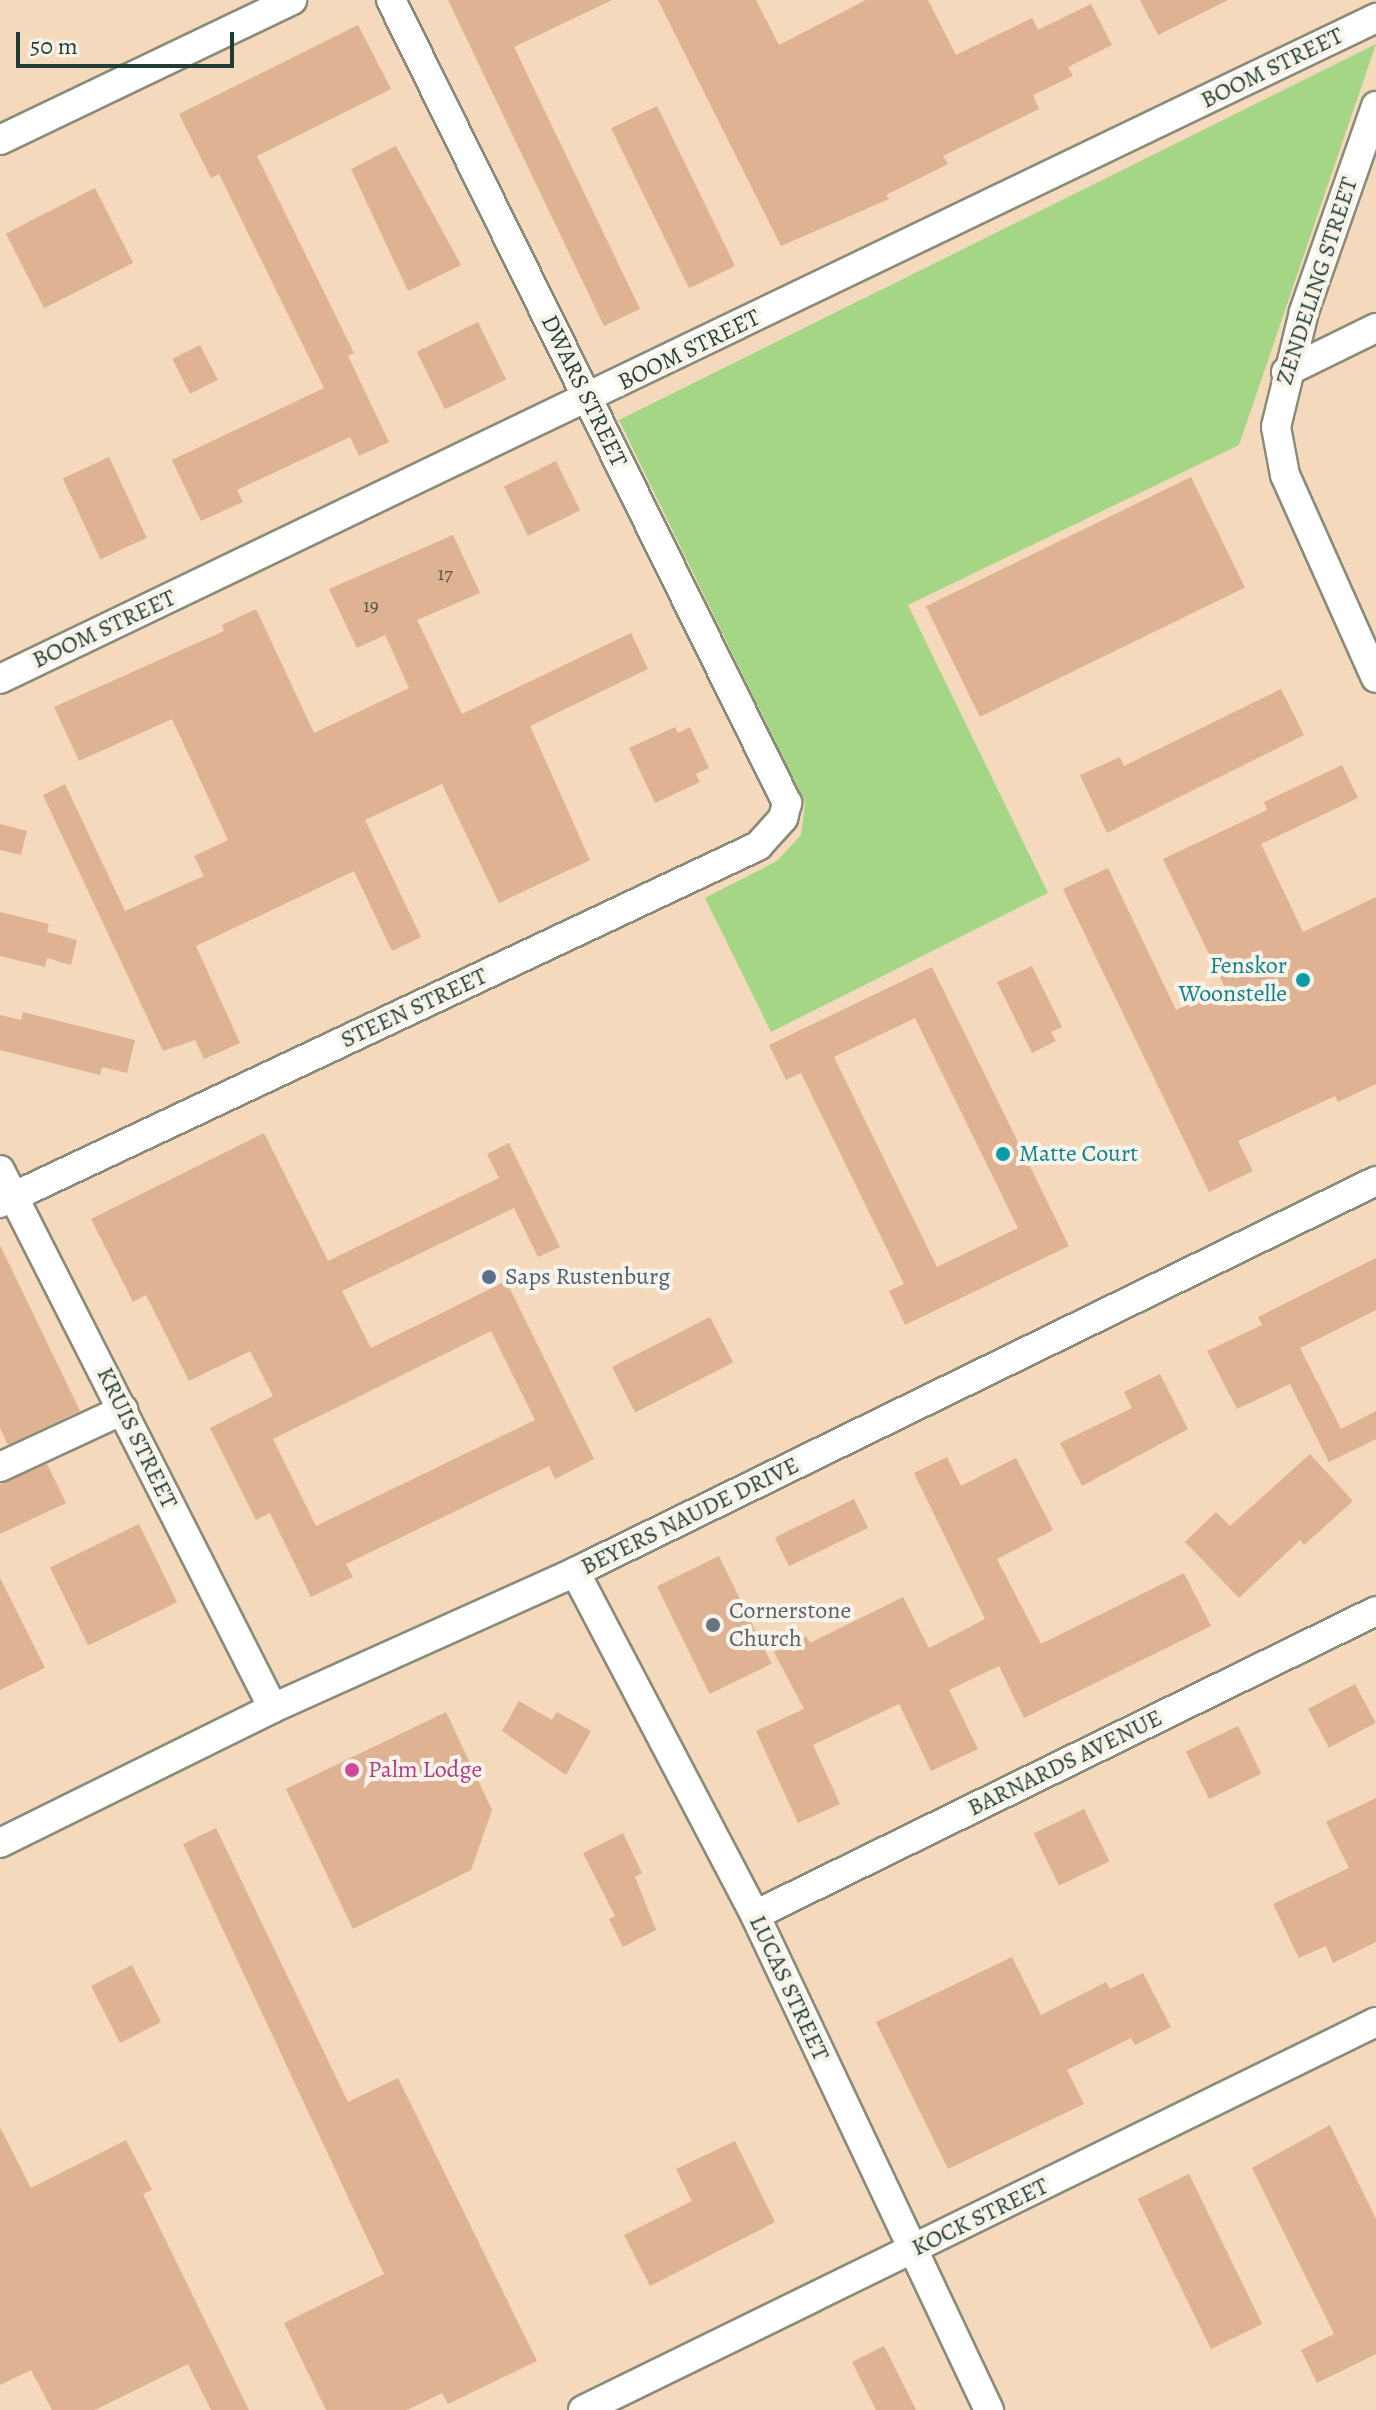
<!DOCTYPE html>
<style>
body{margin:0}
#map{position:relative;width:1376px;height:2410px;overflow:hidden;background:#f4d9bc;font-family:Alegreya,serif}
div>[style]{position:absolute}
.green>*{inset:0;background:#a4d685}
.building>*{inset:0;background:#deb293;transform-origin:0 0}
.roads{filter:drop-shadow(2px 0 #8a8b78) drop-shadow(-2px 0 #8a8b78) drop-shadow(0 2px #8a8b78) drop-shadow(0 -2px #8a8b78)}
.street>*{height:28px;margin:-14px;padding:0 14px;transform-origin:14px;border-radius:14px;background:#fff}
.dots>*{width:22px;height:22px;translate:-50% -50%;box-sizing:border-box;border:4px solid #f7f3e8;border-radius:50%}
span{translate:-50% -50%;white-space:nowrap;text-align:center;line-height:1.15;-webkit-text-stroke:8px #f7f3e8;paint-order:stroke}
.number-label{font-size:20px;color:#4f5a4c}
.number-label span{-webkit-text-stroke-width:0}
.street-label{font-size:24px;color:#1f3d34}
.culture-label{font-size:24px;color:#0d838f}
.right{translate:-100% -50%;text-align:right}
.left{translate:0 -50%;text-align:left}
.service-label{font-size:24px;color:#4e5e75}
.worship-label{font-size:24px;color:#5b616d}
.hotel-label{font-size:24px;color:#b23c85}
.scale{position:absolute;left:16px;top:32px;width:218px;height:36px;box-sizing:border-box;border:4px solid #1f3d34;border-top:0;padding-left:10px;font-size:24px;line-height:28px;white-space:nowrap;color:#1f3d34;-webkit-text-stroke:6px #f7f3e8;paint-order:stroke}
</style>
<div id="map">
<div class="green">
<div style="clip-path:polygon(1376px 44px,1239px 445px,908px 605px,1048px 893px,771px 1032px,705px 898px,777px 861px,801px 835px,805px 803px,619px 420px)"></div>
</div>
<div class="building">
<div style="clip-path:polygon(448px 0,612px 0,514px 47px,640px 309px,604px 326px)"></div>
<div style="clip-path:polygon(658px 0,756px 0,779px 45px,866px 0,928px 0,956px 55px,1032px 18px,1038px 30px,1091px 4px,1112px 45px,1068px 67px,1073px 76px,1033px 95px,1039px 109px,943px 156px,948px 164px,886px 195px,889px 199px,781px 246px)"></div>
<div style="clip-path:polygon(1140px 0,1228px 0,1158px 35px)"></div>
<div style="clip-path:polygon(358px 25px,391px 89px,257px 156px,354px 353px,348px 356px,389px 442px,359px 456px,350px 437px,237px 490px,243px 502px,201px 521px,172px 460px,324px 388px,219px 174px,211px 178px,179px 114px)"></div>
<div style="left:657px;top:106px;width:178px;height:51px;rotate:64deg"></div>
<div style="clip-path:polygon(396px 146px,461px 265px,408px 291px,351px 169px)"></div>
<div style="left:95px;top:188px;width:84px;height:100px;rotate:63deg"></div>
<div style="left:478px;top:322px;width:64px;height:68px;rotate:64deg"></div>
<div style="left:200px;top:345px;width:39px;height:31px;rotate:63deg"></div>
<div style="left:109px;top:457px;width:89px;height:51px;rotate:65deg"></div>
<div style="left:556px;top:461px;width:55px;height:58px;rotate:64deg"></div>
<div style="left:1191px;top:477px;width:123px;height:295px;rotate:64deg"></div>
<div style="clip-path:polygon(453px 535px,480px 593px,417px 620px,462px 714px,631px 633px,648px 669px,530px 726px,590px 860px,499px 903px,442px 784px,365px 820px,421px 937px,392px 951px,354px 871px,196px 946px,240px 1043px,204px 1059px,195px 1040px,163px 1051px,43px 795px,65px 784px,125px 911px,204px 876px,194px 856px,228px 840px,172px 719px,79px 761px,54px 707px,224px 631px,222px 625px,256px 609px,314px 733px,409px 688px,385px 635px,357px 648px,329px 589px)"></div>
<div style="clip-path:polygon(1281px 689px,1304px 735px,1107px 833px,1080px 775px,1120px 757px,1124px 766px)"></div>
<div style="clip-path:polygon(675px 727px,678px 733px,690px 727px,709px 768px,696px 774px,700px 782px,655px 803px,629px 748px)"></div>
<div style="clip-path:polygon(1342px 765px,1358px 798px,1261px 844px,1303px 932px,1376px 897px,1376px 1084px,1338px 1102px,1335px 1096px,1238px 1141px,1253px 1171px,1209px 1192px,1063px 889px,1108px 868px,1176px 1010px,1225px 987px,1163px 859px,1267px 810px,1264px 802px)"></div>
<div style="clip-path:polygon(0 824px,27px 831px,21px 855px,0 850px)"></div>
<div style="clip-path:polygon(0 912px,49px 924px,47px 932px,77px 940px,71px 965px,47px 958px,45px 967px,0 956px)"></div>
<div style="clip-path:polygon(1032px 966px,1062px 1027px,1051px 1032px,1056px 1041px,1032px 1053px,997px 982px)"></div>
<div style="clip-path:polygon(evenodd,932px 967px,1069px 1246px,905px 1325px,889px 1291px,904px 1284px,801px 1073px,786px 1080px,769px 1045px,932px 967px,915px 1018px,1018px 1228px,937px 1267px,834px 1057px,915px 1018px)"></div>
<div style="clip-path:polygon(23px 1012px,135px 1040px,127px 1073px,102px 1067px,100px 1075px,0 1050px,0 1015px,21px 1020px)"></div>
<div style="clip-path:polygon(evenodd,264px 1133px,328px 1261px,499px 1178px,487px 1154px,509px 1143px,560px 1247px,538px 1257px,514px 1208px,342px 1291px,371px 1348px,506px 1281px,594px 1459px,555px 1479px,549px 1466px,346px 1564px,353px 1577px,311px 1597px,270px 1513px,256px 1520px,210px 1428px,273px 1396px,250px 1351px,189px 1381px,146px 1295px,133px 1302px,91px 1219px,264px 1133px,491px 1331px,535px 1420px,316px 1526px,273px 1439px,491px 1331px)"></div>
<div style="clip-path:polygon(0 1245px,80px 1411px,8px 1445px,0 1428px)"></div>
<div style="clip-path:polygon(1376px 1258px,1376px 1310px,1300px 1348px,1341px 1429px,1376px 1411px,1376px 1439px,1329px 1462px,1290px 1384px,1237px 1409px,1207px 1351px,1262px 1325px,1258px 1317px)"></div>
<div style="left:710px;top:1317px;width:51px;height:110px;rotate:63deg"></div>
<div style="clip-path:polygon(1160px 1374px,1188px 1429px,1082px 1486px,1060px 1443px,1132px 1408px,1124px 1392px)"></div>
<div style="clip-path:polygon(1310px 1454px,1353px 1501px,1304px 1545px,1300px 1540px,1239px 1598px,1185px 1542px,1216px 1512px,1230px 1526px)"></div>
<div style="clip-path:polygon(947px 1457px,961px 1486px,1016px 1458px,1053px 1530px,997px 1559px,1041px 1644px,1184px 1573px,1211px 1626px,1024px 1718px,999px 1666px,949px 1690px,978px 1749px,931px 1771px,899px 1704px,813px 1745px,840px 1804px,798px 1823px,756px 1731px,804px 1709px,774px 1652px,806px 1636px,810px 1643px,903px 1597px,929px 1648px,985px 1619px,914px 1473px)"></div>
<div style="clip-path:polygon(47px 1464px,66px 1503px,0 1534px,0 1484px)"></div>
<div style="left:854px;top:1499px;width:32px;height:88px;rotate:64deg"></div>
<div style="left:139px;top:1524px;width:87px;height:99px;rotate:64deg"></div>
<div style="left:719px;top:1556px;width:120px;height:69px;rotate:64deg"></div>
<div style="clip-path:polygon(0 1578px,45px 1668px,0 1690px)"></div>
<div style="left:1355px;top:1684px;width:44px;height:53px;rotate:62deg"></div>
<div style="clip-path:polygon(519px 1701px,552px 1720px,557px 1712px,591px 1731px,566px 1775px,502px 1731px)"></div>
<div style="clip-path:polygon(446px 1712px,492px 1810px,471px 1870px,353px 1929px,286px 1789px)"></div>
<div style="left:1238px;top:1726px;width:53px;height:58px;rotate:64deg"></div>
<div style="clip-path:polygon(1376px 1798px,1376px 1942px,1333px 1963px,1326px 1946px,1299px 1958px,1273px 1904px,1349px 1868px,1326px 1822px)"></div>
<div style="left:1084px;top:1809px;width:58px;height:56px;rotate:64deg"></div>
<div style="clip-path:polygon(216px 1828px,348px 2102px,398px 2078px,537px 2361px,448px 2404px,442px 2393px,407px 2410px,326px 2410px,284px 2323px,384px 2274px,183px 1844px)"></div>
<div style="clip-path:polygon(623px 1833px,642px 1873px,635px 1877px,656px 1930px,623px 1947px,609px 1919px,615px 1916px,583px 1853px)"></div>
<div style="clip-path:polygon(1012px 1957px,1041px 2015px,1106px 1982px,1110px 1989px,1143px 1973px,1171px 2027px,1135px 2045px,1131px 2038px,1067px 2070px,1084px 2104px,948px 2169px,876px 2022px)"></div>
<div style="left:132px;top:1965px;width:64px;height:46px;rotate:63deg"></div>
<div style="clip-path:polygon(1330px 2125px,1376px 2219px,1376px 2354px,1317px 2383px,1301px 2350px,1334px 2334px,1252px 2168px)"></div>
<div style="clip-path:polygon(0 2127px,31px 2188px,126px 2140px,152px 2190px,143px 2194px,249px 2410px,211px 2410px,188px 2364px,95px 2410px,52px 2410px,31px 2370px,0 2385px)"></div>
<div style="clip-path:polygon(735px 2141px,775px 2222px,650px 2286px,624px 2235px,692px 2201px,676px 2169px)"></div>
<div style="left:1189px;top:2174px;width:167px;height:57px;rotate:64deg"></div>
<div style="clip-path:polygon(884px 2346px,916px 2410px,876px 2410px,852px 2362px)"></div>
</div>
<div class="roads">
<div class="street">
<div style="left:1376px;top:106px;width:218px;rotate:109.3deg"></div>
<div style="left:1304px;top:312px;width:118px;rotate:103.7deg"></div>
<div style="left:1276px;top:427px;width:49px;rotate:79.4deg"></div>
<div style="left:1285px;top:475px;width:222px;rotate:65.9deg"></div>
<div style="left:0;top:140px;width:324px;rotate:-25.6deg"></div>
<div style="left:1286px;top:372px;width:100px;rotate:-26.1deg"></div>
<div style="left:0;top:679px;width:1527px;rotate:-25.66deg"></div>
<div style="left:0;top:1170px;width:603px;rotate:63.1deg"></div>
<div style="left:0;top:1203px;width:838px;rotate:-25.22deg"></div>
<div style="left:758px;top:846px;width:38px;rotate:-48deg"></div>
<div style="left:783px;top:818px;width:16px;rotate:-75deg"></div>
<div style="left:787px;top:803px;width:895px;rotate:-116.25deg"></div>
<div style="left:0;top:1467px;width:136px;rotate:-24.9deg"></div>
<div style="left:575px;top:1572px;width:387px;rotate:62.3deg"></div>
<div style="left:755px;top:1915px;width:548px;rotate:64.7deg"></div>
<div style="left:0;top:1843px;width:305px;rotate:-26.3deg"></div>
<div style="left:273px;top:1708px;width:331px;rotate:-24.2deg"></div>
<div style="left:575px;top:1572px;width:891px;rotate:-26.02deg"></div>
<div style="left:755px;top:1915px;width:691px;rotate:-26.08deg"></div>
<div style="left:583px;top:2410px;width:883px;rotate:-26.07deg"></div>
</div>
</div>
<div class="dots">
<div style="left:1303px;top:980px;background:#0f9aa8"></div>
<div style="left:1003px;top:1154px;background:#0f9aa8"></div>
<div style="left:489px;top:1277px;background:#5c6f8a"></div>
<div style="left:713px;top:1625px;background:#6b7280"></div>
<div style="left:352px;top:1770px;background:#d1479c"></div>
</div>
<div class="number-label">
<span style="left:445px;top:573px">17</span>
<span style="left:371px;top:605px">19</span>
</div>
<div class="street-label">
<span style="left:1272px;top:68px;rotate:-26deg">BOOM STREET</span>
<span style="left:1317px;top:281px;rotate:-72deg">ZENDELING STREET</span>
<span style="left:689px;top:350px;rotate:-26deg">BOOM STREET</span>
<span style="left:584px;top:391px;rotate:64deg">DWARS STREET</span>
<span style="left:104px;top:629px;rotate:-25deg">BOOM STREET</span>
<span style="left:414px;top:1008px;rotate:-25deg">STEEN STREET</span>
<span style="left:137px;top:1438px;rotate:64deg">KRUIS STREET</span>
<span style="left:690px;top:1516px;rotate:-26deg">BEYERS NAUDE DRIVE</span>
<span style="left:1065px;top:1763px;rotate:-26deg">BARNARDS AVENUE</span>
<span style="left:789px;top:1988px;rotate:65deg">LUCAS STREET</span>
<span style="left:980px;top:2217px;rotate:-26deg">KOCK STREET</span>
</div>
<div class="culture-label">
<span class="right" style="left:1287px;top:980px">Fenskor<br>Woonstelle</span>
<span class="left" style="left:1019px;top:1154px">Matte Court</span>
</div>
<div class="service-label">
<span class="left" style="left:505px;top:1277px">Saps Rustenburg</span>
</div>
<div class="worship-label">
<span class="left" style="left:729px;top:1625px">Cornerstone<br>Church</span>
</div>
<div class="hotel-label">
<span class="left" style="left:368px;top:1770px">Palm Lodge</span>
</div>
<div class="scale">50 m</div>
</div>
